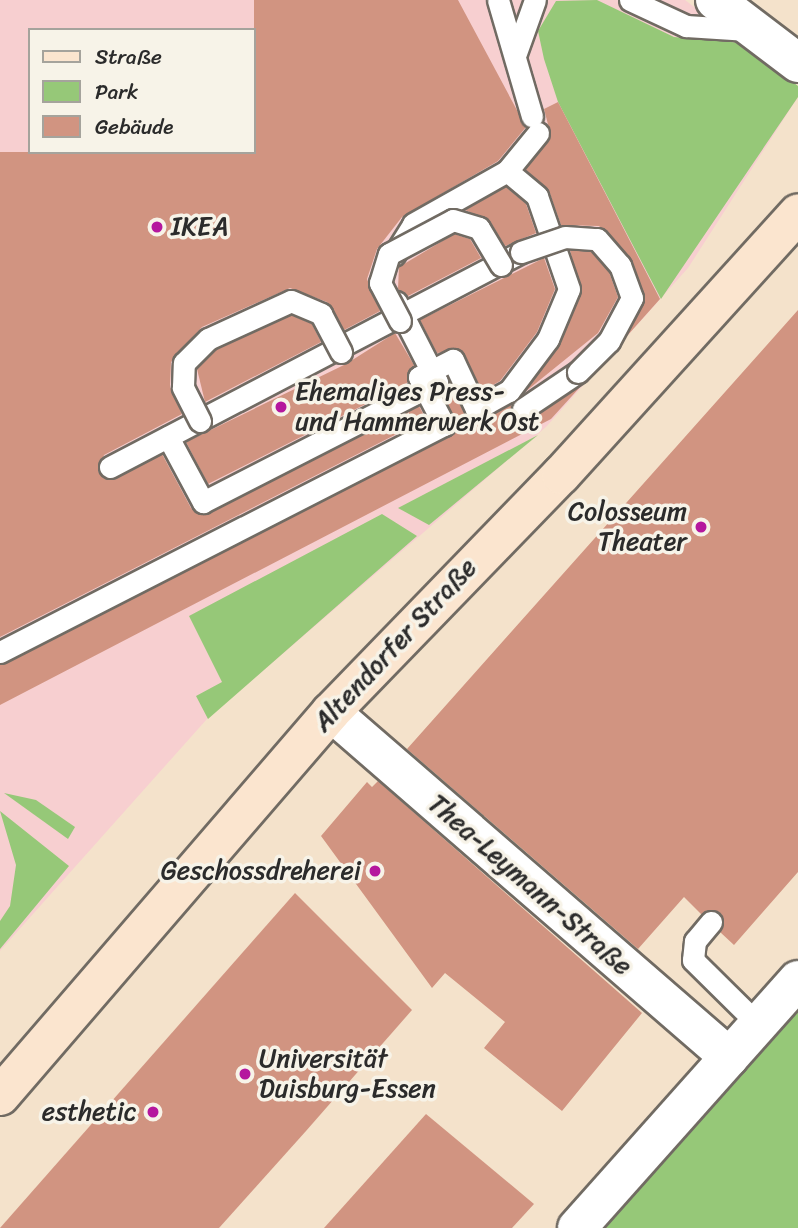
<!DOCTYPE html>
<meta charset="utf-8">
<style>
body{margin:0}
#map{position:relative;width:798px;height:1228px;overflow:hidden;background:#f4e2cb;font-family:Sriracha,sans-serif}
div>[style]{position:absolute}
.built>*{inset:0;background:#f7cfd0}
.green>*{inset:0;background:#96c878}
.building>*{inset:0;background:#d19481}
.roads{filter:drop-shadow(2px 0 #716b63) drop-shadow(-2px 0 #716b63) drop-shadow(0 2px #716b63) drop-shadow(0 -2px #716b63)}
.lane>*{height:21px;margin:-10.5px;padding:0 10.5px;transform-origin:10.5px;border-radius:10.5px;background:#fff}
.street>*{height:38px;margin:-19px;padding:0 19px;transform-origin:19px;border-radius:19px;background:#fff}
.secondary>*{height:38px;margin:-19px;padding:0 19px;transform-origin:19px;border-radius:19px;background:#fbe5cf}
.bridges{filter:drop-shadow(2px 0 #716b63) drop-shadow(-2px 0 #716b63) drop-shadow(0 2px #716b63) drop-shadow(0 -2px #716b63)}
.lane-bridge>*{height:21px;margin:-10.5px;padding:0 10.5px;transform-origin:10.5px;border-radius:10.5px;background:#fff}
.dots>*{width:19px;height:19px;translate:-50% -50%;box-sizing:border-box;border:4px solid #f7f3e8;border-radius:50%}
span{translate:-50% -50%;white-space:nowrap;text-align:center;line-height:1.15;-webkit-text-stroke:7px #f7f3e8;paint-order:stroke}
.poi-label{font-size:26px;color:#2b2b2b}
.left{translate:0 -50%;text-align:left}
.right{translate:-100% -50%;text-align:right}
.street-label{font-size:26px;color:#2b2b2b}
.legend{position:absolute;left:28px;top:28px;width:228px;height:126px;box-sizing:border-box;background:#f7f3e8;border:2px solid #a5a39c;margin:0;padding:9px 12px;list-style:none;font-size:21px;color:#2b2b2b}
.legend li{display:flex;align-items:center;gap:14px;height:35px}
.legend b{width:35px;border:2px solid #a5a39c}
</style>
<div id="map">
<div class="built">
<div style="clip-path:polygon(evenodd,0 0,685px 0,798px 86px,798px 97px,688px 268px,546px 427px,207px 719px,0 951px,0 0,30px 30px,254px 30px,254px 152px,30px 152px,30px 30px)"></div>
</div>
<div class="green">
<div style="clip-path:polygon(597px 0,674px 37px,742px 43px,798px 86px,798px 97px,661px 299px,558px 102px,544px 59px,538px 31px,556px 1px)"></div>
<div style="clip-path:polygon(538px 435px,429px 525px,398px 508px)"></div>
<div style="clip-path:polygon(382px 514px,417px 536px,208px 719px,196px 696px,222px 682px,189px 616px)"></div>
<div style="clip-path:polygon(4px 793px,36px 800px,75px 827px,68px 839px)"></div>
<div style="clip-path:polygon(0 811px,69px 866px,0 949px,0 921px,10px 906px,16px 865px)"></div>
<div style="clip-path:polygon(798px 987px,798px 1228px,581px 1228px)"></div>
</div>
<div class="building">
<div style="clip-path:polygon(254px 0,458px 0,526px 127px,498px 161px,402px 217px,377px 249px,367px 279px,380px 311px,344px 330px,327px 302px,290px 288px,202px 327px,171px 362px,170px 387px,182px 414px,104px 455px,98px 472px,115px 479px,162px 454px,191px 508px,203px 515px,419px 406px,426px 419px,0 637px,0 152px,254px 152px)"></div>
<div style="clip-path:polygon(558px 102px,660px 299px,627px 336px,645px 298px,630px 257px,599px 226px,561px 225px,549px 191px,525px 169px,551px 136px,544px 109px)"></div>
<div style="clip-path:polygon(506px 187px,526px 204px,536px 233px,505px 246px,490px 221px,465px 210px)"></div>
<div style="clip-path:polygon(454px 234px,470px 239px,481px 258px,408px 296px,398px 289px,399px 267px)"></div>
<div style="clip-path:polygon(570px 250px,591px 252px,609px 272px,618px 297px,598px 333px,525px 392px,560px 344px,581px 294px)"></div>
<div style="clip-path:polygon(544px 258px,555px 289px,537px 332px,500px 381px,482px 391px,461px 350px,437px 353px,420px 320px)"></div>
<div style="clip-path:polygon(798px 310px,798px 872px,734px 945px,720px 932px,720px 912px,701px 914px,684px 897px,638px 949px,407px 749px)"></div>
<div style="clip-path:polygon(291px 315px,312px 324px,321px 342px,205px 402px,197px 369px,216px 350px)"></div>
<div style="clip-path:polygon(395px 333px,414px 365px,407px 383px,208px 484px,186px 442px,346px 364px)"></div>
<div style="clip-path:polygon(450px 384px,465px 415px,476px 422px,511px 405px,517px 420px,530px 420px,582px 385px,551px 419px,0 705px,0 665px,451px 436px,457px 425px,443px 394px)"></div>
<div style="clip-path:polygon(378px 781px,642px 1013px,562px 1111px,484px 1048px,505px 1022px,445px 973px,432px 988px,321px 836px,367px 782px,372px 787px)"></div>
<div style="clip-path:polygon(295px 893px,412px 1010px,306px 1131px,219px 1228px,0 1228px)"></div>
<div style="clip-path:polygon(426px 1114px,534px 1204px,512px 1228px,324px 1228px)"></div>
</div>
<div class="roads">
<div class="lane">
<div style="left:498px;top:0;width:121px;rotate:73.7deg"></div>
<div style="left:630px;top:0;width:62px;rotate:24.9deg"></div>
<div style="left:686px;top:26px;width:62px;rotate:3.7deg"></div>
<div style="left:516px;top:53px;width:56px;rotate:-70.3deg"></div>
<div style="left:394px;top:255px;width:36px;rotate:-58deg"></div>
<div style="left:413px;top:224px;width:108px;rotate:-29.4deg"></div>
<div style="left:507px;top:171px;width:49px;rotate:-50.8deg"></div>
<div style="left:523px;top:409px;width:66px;rotate:-33.9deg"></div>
<div style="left:168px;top:437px;width:74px;rotate:61.7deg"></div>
<div style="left:203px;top:502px;width:263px;rotate:-27.1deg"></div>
<div style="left:437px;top:382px;width:90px;rotate:-117.1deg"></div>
<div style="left:110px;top:467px;width:464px;rotate:-27.6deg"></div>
<div style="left:0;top:652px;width:499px;rotate:-27.1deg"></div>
<div style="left:444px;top:425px;width:54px;rotate:-117.5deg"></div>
<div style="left:419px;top:377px;width:38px;rotate:-27deg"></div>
<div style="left:453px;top:360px;width:54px;rotate:64.9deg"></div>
<div style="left:476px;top:409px;width:38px;rotate:-29deg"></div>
<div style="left:509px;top:391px;width:65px;rotate:-53.1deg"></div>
<div style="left:548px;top:339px;width:54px;rotate:-67.2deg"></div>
<div style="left:569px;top:289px;width:98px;rotate:-109deg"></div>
<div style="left:537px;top:196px;width:39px;rotate:-140deg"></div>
<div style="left:711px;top:922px;width:25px;rotate:130deg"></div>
<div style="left:695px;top:941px;width:19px;rotate:96deg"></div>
<div style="left:693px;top:960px;width:91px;rotate:44.6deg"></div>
</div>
<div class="street">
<div style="left:715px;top:0;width:104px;rotate:37.2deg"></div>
<div style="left:331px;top:712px;width:527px;rotate:40.92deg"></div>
<div style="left:577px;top:1228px;width:332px;rotate:-48.3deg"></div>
</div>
<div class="secondary">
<div style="left:0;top:1096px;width:507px;rotate:-49.24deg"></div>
<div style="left:331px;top:712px;width:330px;rotate:-45.9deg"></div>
<div style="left:561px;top:475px;width:353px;rotate:-47.8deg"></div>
</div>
</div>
<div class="bridges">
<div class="lane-bridge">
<div style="left:521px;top:252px;width:46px;rotate:-18.8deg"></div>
<div style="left:565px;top:237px;width:32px;rotate:4deg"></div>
<div style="left:597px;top:239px;width:35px;rotate:49deg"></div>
<div style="left:620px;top:265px;width:35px;rotate:70deg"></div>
<div style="left:632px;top:298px;width:49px;rotate:118.1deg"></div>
<div style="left:609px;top:341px;width:44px;rotate:135deg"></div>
<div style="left:400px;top:321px;width:43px;rotate:-117.8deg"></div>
<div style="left:380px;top:283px;width:30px;rotate:-73deg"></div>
<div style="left:389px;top:254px;width:72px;rotate:-28deg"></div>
<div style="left:453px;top:220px;width:27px;rotate:17deg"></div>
<div style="left:479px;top:228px;width:43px;rotate:59.3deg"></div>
<div style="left:200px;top:421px;width:38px;rotate:-117deg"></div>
<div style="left:183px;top:387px;width:24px;rotate:-88deg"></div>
<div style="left:184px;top:363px;width:34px;rotate:-45deg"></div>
<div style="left:208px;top:339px;width:91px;rotate:-24.6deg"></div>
<div style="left:291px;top:301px;width:33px;rotate:23deg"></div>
<div style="left:321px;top:314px;width:43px;rotate:62.2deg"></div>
</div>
</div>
<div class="dots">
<div style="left:157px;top:227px;background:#b5179e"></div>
<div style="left:281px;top:407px;background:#b5179e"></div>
<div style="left:701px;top:527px;background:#b5179e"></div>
<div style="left:375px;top:871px;background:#b5179e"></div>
<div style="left:245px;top:1074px;background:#b5179e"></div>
<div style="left:153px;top:1112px;background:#b5179e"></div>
</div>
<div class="poi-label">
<span class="left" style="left:171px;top:227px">IKEA</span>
<span class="left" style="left:295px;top:407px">Ehemaliges Press-<br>und Hammerwerk Ost</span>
<span class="right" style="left:687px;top:527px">Colosseum<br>Theater</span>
<span class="right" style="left:361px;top:871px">Geschossdreherei</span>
<span class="left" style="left:259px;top:1074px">Universität<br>Duisburg-Essen</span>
<span class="right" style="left:137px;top:1112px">esthetic</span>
</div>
<div class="street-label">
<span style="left:395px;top:645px;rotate:-47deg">Altendorfer Straße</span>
<span style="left:530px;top:885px;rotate:41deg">Thea-Leymann-Straße</span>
</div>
<ul class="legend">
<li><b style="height:9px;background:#fbe5cf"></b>Straße</li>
<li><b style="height:19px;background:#96c878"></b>Park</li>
<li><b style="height:19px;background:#d19481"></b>Gebäude</li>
</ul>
</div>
